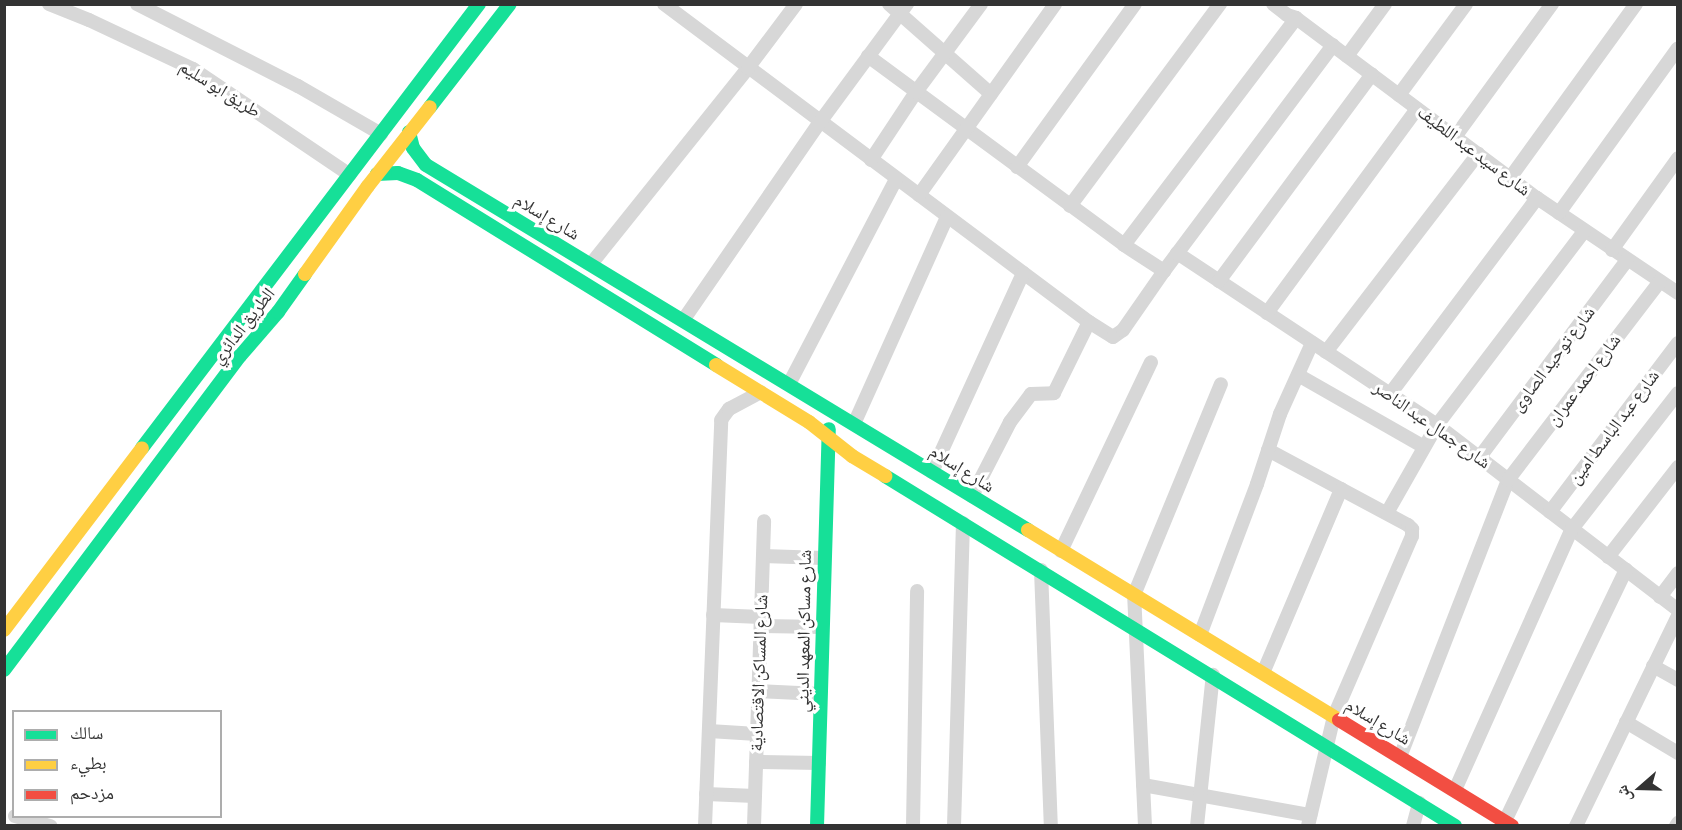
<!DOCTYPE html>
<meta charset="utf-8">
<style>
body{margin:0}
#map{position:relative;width:1682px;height:830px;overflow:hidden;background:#fff;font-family:"Asap Condensed","Noto Naskh Arabic",sans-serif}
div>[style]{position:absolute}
.street>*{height:14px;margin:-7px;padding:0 7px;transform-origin:7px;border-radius:7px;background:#d7d7d7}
.fast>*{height:14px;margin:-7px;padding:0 7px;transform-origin:7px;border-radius:7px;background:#16e098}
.slow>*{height:14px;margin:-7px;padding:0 7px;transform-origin:7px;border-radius:7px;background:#ffcf43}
.jam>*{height:14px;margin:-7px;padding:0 7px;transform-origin:7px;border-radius:7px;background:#f24e42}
span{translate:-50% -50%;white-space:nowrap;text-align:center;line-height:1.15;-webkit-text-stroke:6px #fff;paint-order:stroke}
.street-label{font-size:18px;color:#333}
.frame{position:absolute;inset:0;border:6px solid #333;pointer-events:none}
.legend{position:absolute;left:12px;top:710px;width:210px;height:108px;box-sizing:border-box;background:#fff;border:2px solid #adadad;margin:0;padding:8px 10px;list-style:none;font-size:18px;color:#333}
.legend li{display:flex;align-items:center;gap:12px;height:30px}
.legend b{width:30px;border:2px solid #adadad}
.north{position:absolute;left:1610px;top:758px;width:60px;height:60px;-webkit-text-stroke:4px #fff;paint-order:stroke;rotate:250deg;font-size:16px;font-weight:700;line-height:24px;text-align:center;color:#333}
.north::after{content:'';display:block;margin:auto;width:21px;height:27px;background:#333;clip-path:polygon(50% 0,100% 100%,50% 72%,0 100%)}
</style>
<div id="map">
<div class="street">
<div style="left:49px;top:4px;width:43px;rotate:21.8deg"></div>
<div style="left:89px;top:20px;width:115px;rotate:25.2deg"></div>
<div style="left:193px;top:69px;width:189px;rotate:34deg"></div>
<div style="left:137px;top:4px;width:181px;rotate:27deg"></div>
<div style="left:298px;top:86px;width:96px;rotate:30deg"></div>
<div style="left:664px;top:4px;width:531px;rotate:36.81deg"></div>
<div style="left:1089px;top:322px;width:28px;rotate:32deg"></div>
<div style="left:1113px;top:337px;width:12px;rotate:-35deg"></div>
<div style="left:1123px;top:330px;width:72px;rotate:-55.2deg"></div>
<div style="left:1164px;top:271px;width:282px;rotate:-53.2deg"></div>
<div style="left:889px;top:4px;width:136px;rotate:41.4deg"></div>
<div style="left:1273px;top:4px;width:18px;rotate:38deg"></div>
<div style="left:1287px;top:15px;width:9px;rotate:18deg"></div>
<div style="left:1296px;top:18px;width:301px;rotate:36.8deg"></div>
<div style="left:1537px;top:198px;width:170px;rotate:34deg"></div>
<div style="left:868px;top:56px;width:318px;rotate:36.4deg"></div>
<div style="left:1124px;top:245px;width:48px;rotate:33deg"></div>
<div style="left:1347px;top:56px;width:64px;rotate:-53.8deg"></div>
<div style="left:1399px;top:95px;width:113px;rotate:-53.6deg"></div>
<div style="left:1455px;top:137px;width:165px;rotate:-53.9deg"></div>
<div style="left:871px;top:160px;width:82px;rotate:-56.5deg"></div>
<div style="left:916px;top:92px;width:109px;rotate:-53.5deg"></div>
<div style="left:1017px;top:167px;width:201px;rotate:-54.1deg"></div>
<div style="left:1510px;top:178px;width:215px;rotate:-54.1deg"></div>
<div style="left:919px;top:195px;width:234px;rotate:-54.5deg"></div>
<div style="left:1070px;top:206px;width:252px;rotate:-53.4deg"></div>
<div style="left:1559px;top:213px;width:203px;rotate:-54.2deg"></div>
<div style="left:1124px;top:245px;width:285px;rotate:-52.8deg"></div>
<div style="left:1612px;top:250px;width:113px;rotate:-54.3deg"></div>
<div style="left:1177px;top:253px;width:312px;rotate:33.5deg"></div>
<div style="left:1437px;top:425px;width:304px;rotate:37.5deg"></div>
<div style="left:591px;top:264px;width:251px;rotate:-51.3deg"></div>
<div style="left:748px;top:68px;width:80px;rotate:-53.1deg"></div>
<div style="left:1219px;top:281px;width:257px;rotate:-53.5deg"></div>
<div style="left:1267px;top:313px;width:253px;rotate:-53.7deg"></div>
<div style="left:684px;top:319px;width:239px;rotate:-55.4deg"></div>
<div style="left:820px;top:122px;width:147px;rotate:-53.6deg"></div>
<div style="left:1326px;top:352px;width:250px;rotate:-52.5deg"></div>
<div style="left:1298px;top:375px;width:145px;rotate:29.7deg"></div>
<div style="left:789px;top:384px;width:231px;rotate:-62.4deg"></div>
<div style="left:1390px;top:394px;width:245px;rotate:-53.1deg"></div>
<div style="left:854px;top:424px;width:227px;rotate:-65.8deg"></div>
<div style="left:1268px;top:450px;width:159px;rotate:28.2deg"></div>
<div style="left:1408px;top:525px;width:6px;rotate:45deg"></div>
<div style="left:1412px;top:529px;width:7px;rotate:90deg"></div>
<div style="left:1412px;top:536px;width:196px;rotate:113.4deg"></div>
<div style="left:1334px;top:716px;width:113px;rotate:103.3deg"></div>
<div style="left:1479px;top:458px;width:247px;rotate:-53.2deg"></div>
<div style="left:932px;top:472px;width:219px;rotate:-65.4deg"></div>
<div style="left:972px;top:496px;width:83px;rotate:-62.8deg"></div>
<div style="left:1010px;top:422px;width:35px;rotate:-53deg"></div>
<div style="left:1031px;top:394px;width:23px;rotate:-2deg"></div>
<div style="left:1054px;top:393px;width:79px;rotate:-63.8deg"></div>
<div style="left:1550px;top:512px;width:212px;rotate:-52.9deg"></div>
<div style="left:1387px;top:513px;width:101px;rotate:-60.4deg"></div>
<div style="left:1437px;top:425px;width:243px;rotate:-52.8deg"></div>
<div style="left:1061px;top:551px;width:209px;rotate:-64.5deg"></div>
<div style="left:763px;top:556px;width:61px;rotate:1.9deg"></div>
<div style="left:1608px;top:557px;width:114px;rotate:-52.1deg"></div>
<div style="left:1041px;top:570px;width:256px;rotate:87.8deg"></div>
<div style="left:1660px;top:597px;width:30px;rotate:-53deg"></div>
<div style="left:713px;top:615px;width:48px;rotate:2.4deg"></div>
<div style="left:761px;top:626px;width:61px;rotate:0.9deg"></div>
<div style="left:1200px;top:635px;width:161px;rotate:-69.3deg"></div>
<div style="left:1257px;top:484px;width:74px;rotate:-71.8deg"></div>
<div style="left:1280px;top:414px;width:78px;rotate:-65.7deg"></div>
<div style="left:1653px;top:666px;width:29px;rotate:29deg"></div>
<div style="left:1263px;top:673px;width:200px;rotate:-67deg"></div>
<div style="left:759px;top:691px;width:61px;rotate:2.8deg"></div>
<div style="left:1626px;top:722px;width:61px;rotate:30.8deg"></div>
<div style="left:709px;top:731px;width:48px;rotate:3.6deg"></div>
<div style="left:1400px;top:757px;width:297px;rotate:-68.7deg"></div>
<div style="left:1508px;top:480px;width:250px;rotate:-52.6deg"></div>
<div style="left:756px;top:762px;width:63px;rotate:0.9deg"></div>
<div style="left:1143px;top:785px;width:170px;rotate:10.2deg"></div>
<div style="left:1455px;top:790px;width:286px;rotate:-65.9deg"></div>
<div style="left:1572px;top:529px;width:172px;rotate:-52.1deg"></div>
<div style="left:706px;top:794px;width:49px;rotate:2.3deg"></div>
<div style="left:15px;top:816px;width:37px;rotate:16deg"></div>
<div style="left:1505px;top:821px;width:279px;rotate:-64.3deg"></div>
<div style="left:705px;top:826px;width:406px;rotate:-87.7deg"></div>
<div style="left:721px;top:420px;width:14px;rotate:-54deg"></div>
<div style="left:729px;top:409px;width:36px;rotate:-28deg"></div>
<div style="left:754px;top:826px;width:305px;rotate:-88.1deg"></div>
<div style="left:913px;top:826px;width:235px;rotate:-89deg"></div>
<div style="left:954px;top:826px;width:303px;rotate:-88.3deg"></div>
<div style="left:1145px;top:826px;width:231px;rotate:-92.7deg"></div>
<div style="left:1134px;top:595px;width:228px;rotate:-67.6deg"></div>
<div style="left:1197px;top:826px;width:152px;rotate:-84deg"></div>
<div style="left:1413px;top:826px;width:24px;rotate:-75deg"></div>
<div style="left:1576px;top:826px;width:233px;rotate:-64.1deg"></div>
<div style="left:1676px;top:826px;width:4px;rotate:-56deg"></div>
</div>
<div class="fast">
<div style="left:430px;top:107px;width:130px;rotate:-52.2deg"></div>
<div style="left:409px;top:132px;width:16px;rotate:76deg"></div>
<div style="left:413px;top:148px;width:21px;rotate:53deg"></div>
<div style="left:426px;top:165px;width:704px;rotate:31.23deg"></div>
<div style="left:377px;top:174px;width:21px;rotate:-3deg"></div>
<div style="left:398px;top:173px;width:20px;rotate:20deg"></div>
<div style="left:417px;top:180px;width:352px;rotate:31.7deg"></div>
<div style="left:142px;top:448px;width:557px;rotate:-52.8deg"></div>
<div style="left:885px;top:476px;width:669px;rotate:31.55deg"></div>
<div style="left:4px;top:670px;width:393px;rotate:-53.1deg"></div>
<div style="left:240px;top:356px;width:58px;rotate:-49.2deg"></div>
<div style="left:278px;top:312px;width:47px;rotate:-54.6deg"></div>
<div style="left:817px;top:826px;width:397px;rotate:-88.3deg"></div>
</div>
<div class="slow">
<div style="left:305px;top:274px;width:108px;rotate:-54.4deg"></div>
<div style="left:368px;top:186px;width:100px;rotate:-51.9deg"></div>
<div style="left:716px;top:365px;width:109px;rotate:31.5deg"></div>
<div style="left:809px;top:422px;width:55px;rotate:38.3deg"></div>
<div style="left:852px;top:456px;width:39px;rotate:31deg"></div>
<div style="left:1028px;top:530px;width:364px;rotate:31.4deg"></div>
<div style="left:4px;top:630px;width:228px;rotate:-52.8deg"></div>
</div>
<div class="jam">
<div style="left:1339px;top:720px;width:203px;rotate:31.5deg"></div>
</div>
<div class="street-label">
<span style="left:220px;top:89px;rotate:32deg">طريق ابو سليم</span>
<span style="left:1474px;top:151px;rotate:37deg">شارع سيد عبد اللطيف</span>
<span style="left:547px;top:217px;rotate:31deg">شارع إسلام</span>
<span style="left:243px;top:326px;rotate:-52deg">الطريق الدائري</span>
<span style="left:1553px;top:359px;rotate:-53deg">شارع توحيد الصاوى</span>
<span style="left:1584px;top:380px;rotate:-53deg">شارع احمد عمران</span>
<span style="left:1432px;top:425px;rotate:35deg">شارع جمال عبد الناصر</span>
<span style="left:1614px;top:427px;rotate:-53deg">شارع عبد الباسط امين</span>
<span style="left:962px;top:469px;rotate:32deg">شارع إسلام</span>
<span style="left:804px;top:631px;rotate:-89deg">شارع مساكن المعهد الديني</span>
<span style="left:759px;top:673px;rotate:-88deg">شارع المساكن الاقتصادية</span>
<span style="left:1378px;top:722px;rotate:31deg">شارع إسلام</span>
</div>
<div class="frame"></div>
<ul class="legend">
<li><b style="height:8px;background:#16e098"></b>سالك</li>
<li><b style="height:8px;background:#ffcf43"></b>بطيء</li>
<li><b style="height:8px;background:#f24e42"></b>مزدحم</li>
</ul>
<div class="north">ش</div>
</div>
